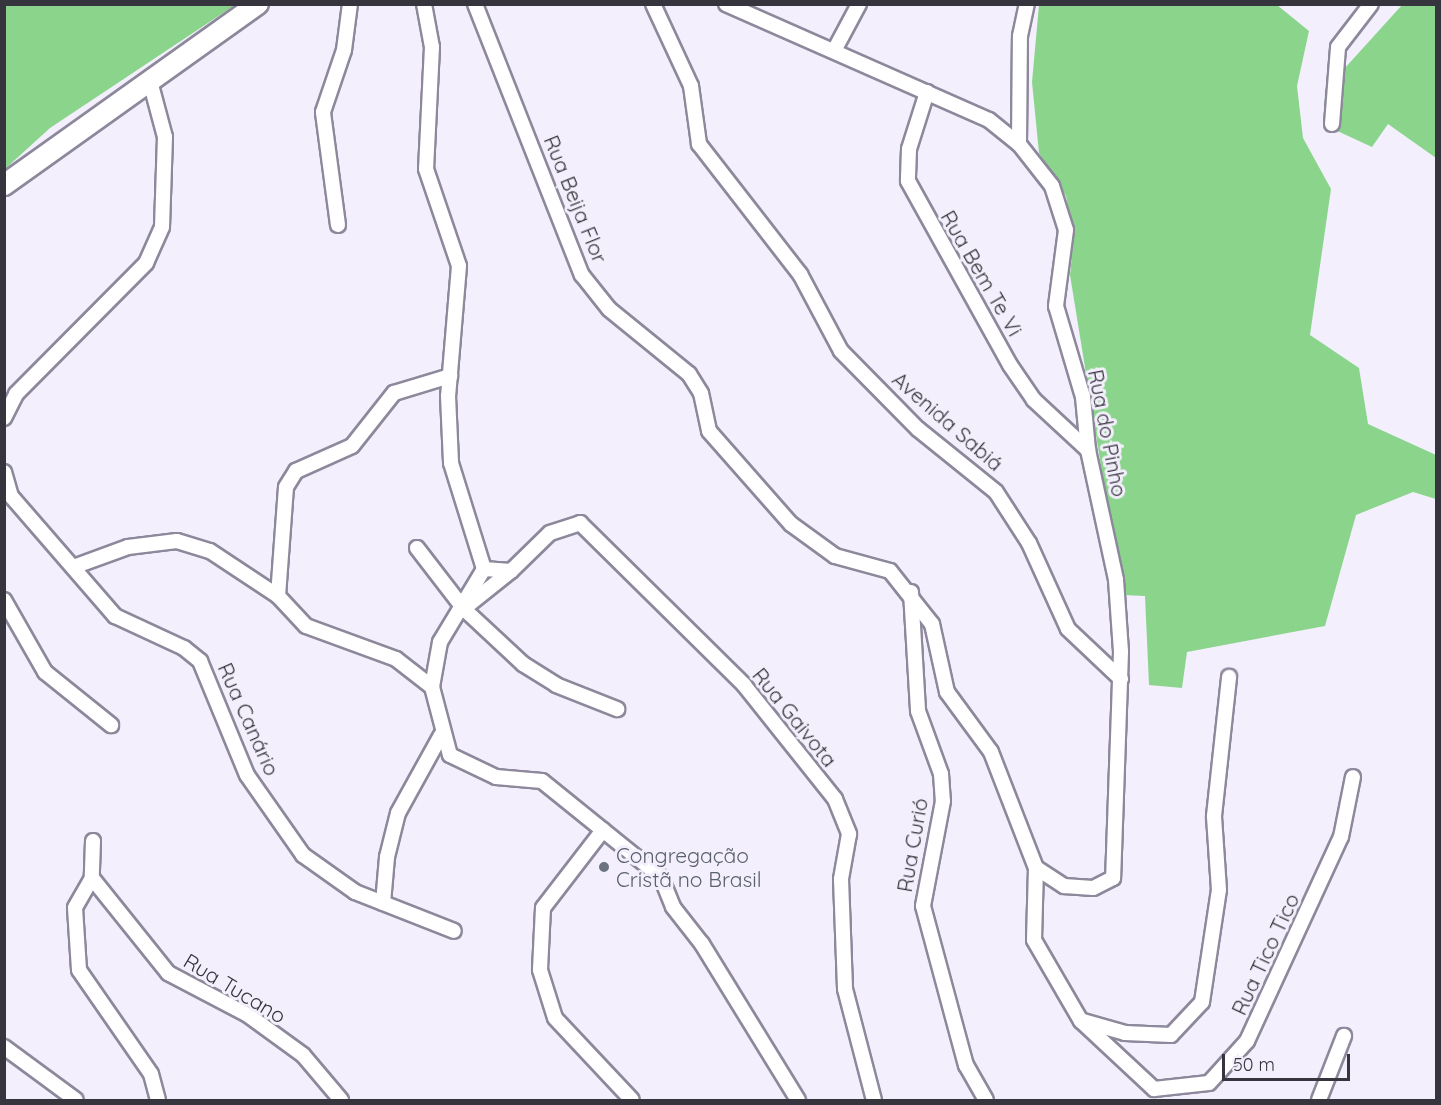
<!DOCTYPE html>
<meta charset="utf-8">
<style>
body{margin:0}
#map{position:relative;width:1441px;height:1105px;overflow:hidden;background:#f3effc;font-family:Quicksand,sans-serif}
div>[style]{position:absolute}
.forest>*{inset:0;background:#8ad58b}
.roads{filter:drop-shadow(2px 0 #8d889b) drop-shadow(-2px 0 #8d889b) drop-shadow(0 2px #8d889b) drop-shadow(0 -2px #8d889b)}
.street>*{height:14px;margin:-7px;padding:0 7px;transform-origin:7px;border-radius:7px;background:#fff}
.secondary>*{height:20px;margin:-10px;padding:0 10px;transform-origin:10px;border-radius:10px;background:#fff}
.dots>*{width:16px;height:16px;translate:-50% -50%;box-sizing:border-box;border:3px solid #f3effc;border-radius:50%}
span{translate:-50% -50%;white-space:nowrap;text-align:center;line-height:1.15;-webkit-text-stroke:6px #f3effc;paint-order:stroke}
.street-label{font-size:21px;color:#36343c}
.worship-label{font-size:21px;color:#5b616d}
.left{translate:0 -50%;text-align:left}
.frame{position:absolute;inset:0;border:6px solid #36343c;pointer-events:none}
.scale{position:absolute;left:1222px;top:1054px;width:128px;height:27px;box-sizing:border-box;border:3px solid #36343c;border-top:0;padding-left:8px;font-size:18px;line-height:21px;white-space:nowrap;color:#36343c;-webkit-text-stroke:4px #f3effc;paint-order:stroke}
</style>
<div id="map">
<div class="forest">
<div style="clip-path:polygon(5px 4px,235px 4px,235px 5px,50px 128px,5px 169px)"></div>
<div style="clip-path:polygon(1039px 5px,1277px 5px,1309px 31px,1297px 86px,1303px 138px,1331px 189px,1310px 335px,1359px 368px,1368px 424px,1436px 455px,1436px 499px,1413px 492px,1356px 515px,1325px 626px,1187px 652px,1182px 688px,1149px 685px,1145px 596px,1122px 595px,1070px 275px,1074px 235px,1066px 196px,1039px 153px,1032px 82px)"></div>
<div style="clip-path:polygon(1402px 5px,1436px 5px,1436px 158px,1388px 124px,1372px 147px,1333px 129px,1324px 118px,1325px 90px)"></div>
</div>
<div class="roads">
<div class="street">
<div style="left:424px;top:4px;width:44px;rotate:79.5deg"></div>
<div style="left:432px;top:47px;width:122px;rotate:92.8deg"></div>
<div style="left:426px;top:169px;width:102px;rotate:71.2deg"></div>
<div style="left:459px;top:266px;width:130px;rotate:94.8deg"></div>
<div style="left:448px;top:396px;width:67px;rotate:87.4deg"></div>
<div style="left:451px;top:463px;width:111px;rotate:72.7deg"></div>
<div style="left:475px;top:4px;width:291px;rotate:68.5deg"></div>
<div style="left:582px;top:275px;width:43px;rotate:51.5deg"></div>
<div style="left:609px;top:309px;width:103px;rotate:39.1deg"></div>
<div style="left:689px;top:374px;width:22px;rotate:58deg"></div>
<div style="left:701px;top:393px;width:39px;rotate:78deg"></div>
<div style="left:709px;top:431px;width:124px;rotate:48.6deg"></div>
<div style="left:791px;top:524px;width:54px;rotate:36deg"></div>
<div style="left:835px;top:556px;width:57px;rotate:15.3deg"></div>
<div style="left:890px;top:571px;width:68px;rotate:51.6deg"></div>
<div style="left:932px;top:624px;width:70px;rotate:77.6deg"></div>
<div style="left:947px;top:692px;width:74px;rotate:53.7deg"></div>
<div style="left:991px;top:752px;width:124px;rotate:68.8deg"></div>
<div style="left:1036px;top:868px;width:72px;rotate:91.6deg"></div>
<div style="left:1034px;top:940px;width:94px;rotate:59.9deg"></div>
<div style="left:1081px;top:1021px;width:100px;rotate:43deg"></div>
<div style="left:1154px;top:1089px;width:55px;rotate:-6.2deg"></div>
<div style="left:1209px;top:1083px;width:57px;rotate:-47.9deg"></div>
<div style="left:1247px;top:1041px;width:225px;rotate:-65.3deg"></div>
<div style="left:1341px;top:837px;width:61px;rotate:-78.7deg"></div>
<div style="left:653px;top:4px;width:90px;rotate:65.1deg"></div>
<div style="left:691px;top:86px;width:59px;rotate:82.1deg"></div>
<div style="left:699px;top:144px;width:165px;rotate:52.2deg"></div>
<div style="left:800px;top:274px;width:87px;rotate:62deg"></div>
<div style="left:841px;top:351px;width:110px;rotate:45.4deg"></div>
<div style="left:918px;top:429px;width:100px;rotate:38.9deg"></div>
<div style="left:996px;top:492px;width:61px;rotate:57.1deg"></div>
<div style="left:1029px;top:543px;width:94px;rotate:65.6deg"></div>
<div style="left:1068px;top:629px;width:73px;rotate:43.3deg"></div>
<div style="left:726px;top:4px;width:287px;rotate:23.8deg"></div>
<div style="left:989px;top:120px;width:38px;rotate:39deg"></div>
<div style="left:1019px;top:144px;width:53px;rotate:51.8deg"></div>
<div style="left:1052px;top:186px;width:46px;rotate:72.3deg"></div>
<div style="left:1066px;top:230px;width:77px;rotate:97.5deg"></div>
<div style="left:1056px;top:306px;width:95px;rotate:73.5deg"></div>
<div style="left:1083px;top:397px;width:53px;rotate:84.6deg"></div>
<div style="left:1088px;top:450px;width:133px;rotate:77.8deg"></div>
<div style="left:1116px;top:580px;width:72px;rotate:86deg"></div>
<div style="left:1121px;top:652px;width:226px;rotate:92deg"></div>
<div style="left:1113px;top:878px;width:22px;rotate:153deg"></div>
<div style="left:1093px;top:888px;width:29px;rotate:-176deg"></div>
<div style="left:1064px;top:886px;width:33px;rotate:-147deg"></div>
<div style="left:835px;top:49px;width:51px;rotate:-61.9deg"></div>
<div style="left:927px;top:92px;width:60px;rotate:107.5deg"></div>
<div style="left:909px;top:149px;width:32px;rotate:92deg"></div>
<div style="left:908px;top:181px;width:210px;rotate:61deg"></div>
<div style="left:1010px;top:365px;width:42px;rotate:55.6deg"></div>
<div style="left:1034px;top:400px;width:74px;rotate:42.8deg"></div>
<div style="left:1332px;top:124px;width:77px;rotate:-85.5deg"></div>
<div style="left:1338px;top:47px;width:54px;rotate:-52.5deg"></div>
<div style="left:1019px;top:144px;width:108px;rotate:-89.5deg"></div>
<div style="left:1020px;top:36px;width:33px;rotate:-78deg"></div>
<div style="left:338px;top:225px;width:114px;rotate:-97.6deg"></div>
<div style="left:323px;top:112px;width:65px;rotate:-71.3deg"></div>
<div style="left:344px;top:50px;width:46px;rotate:-82.6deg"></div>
<div style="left:4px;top:418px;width:27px;rotate:-63deg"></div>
<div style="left:16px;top:394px;width:185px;rotate:-45.2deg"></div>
<div style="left:146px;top:263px;width:39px;rotate:-66deg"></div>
<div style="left:162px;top:227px;width:90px;rotate:-88.1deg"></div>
<div style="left:165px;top:137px;width:58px;rotate:-105deg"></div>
<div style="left:4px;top:472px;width:25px;rotate:74deg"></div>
<div style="left:11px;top:496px;width:159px;rotate:49.1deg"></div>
<div style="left:115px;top:616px;width:76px;rotate:24.9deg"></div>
<div style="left:184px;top:648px;width:21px;rotate:39deg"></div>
<div style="left:200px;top:661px;width:123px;rotate:67.6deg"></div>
<div style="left:247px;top:775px;width:98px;rotate:55deg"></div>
<div style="left:303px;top:855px;width:64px;rotate:35.4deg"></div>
<div style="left:355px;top:892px;width:106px;rotate:21.5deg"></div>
<div style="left:417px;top:548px;width:77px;rotate:52.4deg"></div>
<div style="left:464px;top:609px;width:81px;rotate:43deg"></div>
<div style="left:523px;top:664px;width:39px;rotate:32deg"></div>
<div style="left:556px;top:685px;width:66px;rotate:21.5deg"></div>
<div style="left:76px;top:566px;width:55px;rotate:-20.1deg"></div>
<div style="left:128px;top:547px;width:49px;rotate:-7deg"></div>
<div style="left:177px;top:541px;width:34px;rotate:17deg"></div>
<div style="left:210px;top:551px;width:82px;rotate:33.5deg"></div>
<div style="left:278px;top:596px;width:41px;rotate:47deg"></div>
<div style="left:306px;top:626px;width:96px;rotate:20.1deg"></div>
<div style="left:396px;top:659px;width:46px;rotate:37.9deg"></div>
<div style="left:484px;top:569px;width:27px;rotate:4deg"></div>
<div style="left:511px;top:571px;width:54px;rotate:-44.3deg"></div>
<div style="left:550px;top:533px;width:32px;rotate:-18deg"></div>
<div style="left:580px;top:523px;width:231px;rotate:44.6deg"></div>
<div style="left:744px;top:685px;width:146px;rotate:51.4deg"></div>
<div style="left:835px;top:799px;width:38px;rotate:68deg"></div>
<div style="left:849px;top:834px;width:46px;rotate:100.1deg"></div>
<div style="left:841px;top:879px;width:110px;rotate:87.9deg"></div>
<div style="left:845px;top:989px;width:115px;rotate:75.4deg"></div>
<div style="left:484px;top:569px;width:85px;rotate:121.1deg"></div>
<div style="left:440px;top:642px;width:46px;rotate:100.1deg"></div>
<div style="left:432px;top:687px;width:70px;rotate:75.2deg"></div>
<div style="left:450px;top:755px;width:51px;rotate:25.6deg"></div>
<div style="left:496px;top:777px;width:46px;rotate:5deg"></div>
<div style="left:542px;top:781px;width:153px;rotate:38.9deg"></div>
<div style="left:661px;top:877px;width:32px;rotate:68deg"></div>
<div style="left:673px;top:907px;width:47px;rotate:51.9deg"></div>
<div style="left:702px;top:944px;width:183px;rotate:58.4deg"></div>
<div style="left:911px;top:592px;width:119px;rotate:86.6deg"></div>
<div style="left:918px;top:711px;width:67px;rotate:69.9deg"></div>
<div style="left:941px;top:774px;width:27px;rotate:86deg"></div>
<div style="left:943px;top:801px;width:107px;rotate:100.8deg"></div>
<div style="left:923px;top:906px;width:165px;rotate:74.9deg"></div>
<div style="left:966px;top:1065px;width:40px;rotate:60.3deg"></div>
<div style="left:278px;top:596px;width:109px;rotate:-85.8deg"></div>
<div style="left:286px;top:487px;width:19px;rotate:-58deg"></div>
<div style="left:296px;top:471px;width:61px;rotate:-24.1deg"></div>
<div style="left:352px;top:446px;width:68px;rotate:-51.6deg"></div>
<div style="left:394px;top:393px;width:59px;rotate:-16.9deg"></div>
<div style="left:4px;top:600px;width:83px;rotate:60.3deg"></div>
<div style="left:45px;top:672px;width:85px;rotate:38.8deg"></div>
<div style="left:467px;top:606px;width:56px;rotate:-38.5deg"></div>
<div style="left:603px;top:830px;width:98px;rotate:127.6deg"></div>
<div style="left:543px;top:908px;width:62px;rotate:92.8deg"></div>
<div style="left:540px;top:970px;width:50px;rotate:72.6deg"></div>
<div style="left:555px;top:1018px;width:112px;rotate:46.8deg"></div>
<div style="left:93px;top:841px;width:37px;rotate:92deg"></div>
<div style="left:92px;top:878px;width:34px;rotate:120deg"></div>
<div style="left:75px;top:908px;width:62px;rotate:86.3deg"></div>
<div style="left:79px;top:970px;width:126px;rotate:55.3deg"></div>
<div style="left:151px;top:1074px;width:27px;rotate:75deg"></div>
<div style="left:92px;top:878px;width:122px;rotate:51.3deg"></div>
<div style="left:168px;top:973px;width:90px;rotate:27.7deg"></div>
<div style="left:248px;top:1015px;width:68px;rotate:36deg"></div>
<div style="left:303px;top:1055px;width:59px;rotate:49.8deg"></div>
<div style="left:383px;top:903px;width:46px;rotate:-85deg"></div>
<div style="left:387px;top:857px;width:45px;rotate:-76deg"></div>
<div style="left:398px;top:813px;width:89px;rotate:-61.1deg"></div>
<div style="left:1083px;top:1021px;width:44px;rotate:15.9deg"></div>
<div style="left:1125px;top:1033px;width:46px;rotate:2.5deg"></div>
<div style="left:1171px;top:1035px;width:45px;rotate:-46.8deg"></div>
<div style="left:1202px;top:1002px;width:113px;rotate:-81.4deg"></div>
<div style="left:1219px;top:890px;width:74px;rotate:-93.9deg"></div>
<div style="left:1214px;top:816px;width:140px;rotate:-83.8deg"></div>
<div style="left:4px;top:1047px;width:89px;rotate:36.4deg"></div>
<div style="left:1319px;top:1100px;width:69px;rotate:-68.7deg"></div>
</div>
<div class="secondary">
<div style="left:4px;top:185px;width:312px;rotate:-35.5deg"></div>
</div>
</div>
<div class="dots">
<div style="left:604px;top:867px;background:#6b7280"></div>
</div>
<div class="street-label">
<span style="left:576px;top:199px;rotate:68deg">Rua Beija Flor</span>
<span style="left:982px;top:273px;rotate:60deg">Rua Bem Te Vi</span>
<span style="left:948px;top:421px;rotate:41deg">Avenida Sabiá</span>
<span style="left:1108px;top:433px;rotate:79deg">Rua do Pinho</span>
<span style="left:795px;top:717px;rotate:51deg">Rua Gaivota</span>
<span style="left:249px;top:719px;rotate:66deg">Rua Canário</span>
<span style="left:912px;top:845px;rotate:-80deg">Rua Curió</span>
<span style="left:1265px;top:954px;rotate:-65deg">Rua Tico Tico</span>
<span style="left:235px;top:988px;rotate:31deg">Rua Tucano</span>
</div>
<div class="worship-label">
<span class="left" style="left:616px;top:867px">Congregação<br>Cristã no Brasil</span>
</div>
<div class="frame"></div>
<div class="scale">50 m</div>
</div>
